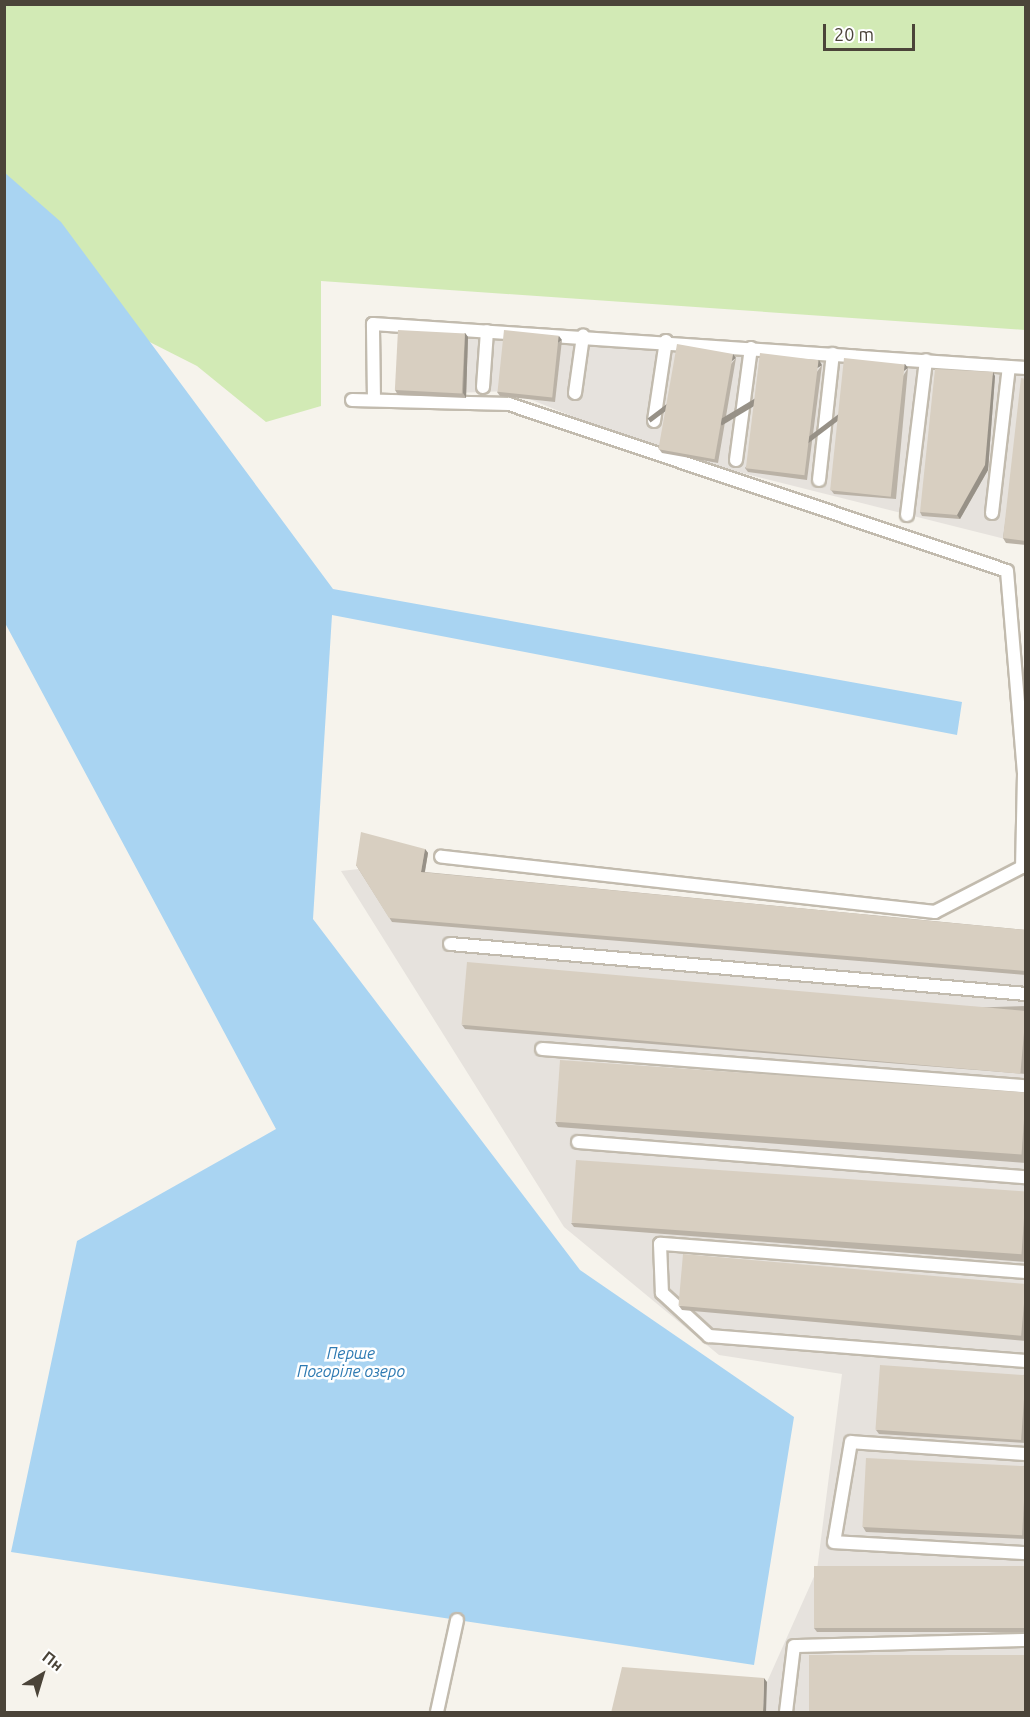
<!DOCTYPE html>
<meta charset="utf-8">
<style>
body{margin:0}
#map{position:relative;width:1030px;height:1717px;overflow:hidden;background:#f6f3ec;font-family:Ubuntu,sans-serif}
div>[style]{position:absolute}
.industrial>*{inset:0;background:#e6e2dd}
.green>*{inset:0;background:#d2eab5}
.water>*{inset:0;background:#a9d4f2}
.roads{filter:drop-shadow(2px 0 #c2bbae) drop-shadow(-2px 0 #c2bbae) drop-shadow(0 2px #c2bbae) drop-shadow(0 -2px #c2bbae)}
.service>*{height:12px;margin:-6px;padding:0 6px;transform-origin:6px;border-radius:6px;background:#fff}
.wall>*{inset:0;background:#bab2a6}
.shaded-wall>*{inset:0;background:#979187;transform-origin:0 0}
.building>*{inset:0;background:#d8cfc1;transform-origin:0 0}
span{translate:-50% -50%;white-space:nowrap;text-align:center;line-height:1.15;-webkit-text-stroke:5px #fff;paint-order:stroke}
.water-label{font-size:16px;color:#2e7ab2;font-style:italic}
.frame{position:absolute;inset:0;border:6px solid #4b4439;pointer-events:none}
.north{position:absolute;left:12px;top:1645px;width:60px;height:60px;-webkit-text-stroke:4px #fff;paint-order:stroke;rotate:38deg;font-size:16px;font-weight:700;line-height:24px;text-align:center;color:#4b4439}
.north::after{content:'';display:block;margin:auto;width:21px;height:27px;background:#4b4439;clip-path:polygon(50% 0,100% 100%,50% 72%,0 100%)}
.scale{position:absolute;left:823px;top:24px;width:92px;height:27px;box-sizing:border-box;border:3px solid #4b4439;border-top:0;padding-left:8px;font-size:18px;line-height:21px;white-space:nowrap;color:#4b4439;-webkit-text-stroke:4px #fff;paint-order:stroke}
</style>
<div id="map">
<div class="industrial">
<div style="clip-path:polygon(401px 334px,1025px 362px,1025px 544px,662px 453px,510px 391px,398px 395px)"></div>
<div style="clip-path:polygon(359px 869px,1025px 933px,1025px 1712px,709px 1712px,740px 1679px,767px 1682px,817px 1570px,842px 1374px,719px 1355px,564px 1227px,341px 871px)"></div>
</div>
<div class="green">
<div style="clip-path:polygon(4px 5px,1025px 5px,1025px 330px,321px 281px,321px 406px,266px 422px,197px 366px,49px 291px,5px 227px)"></div>
</div>
<div class="water">
<div style="clip-path:polygon(4px 172px,61px 222px,333px 589px,962px 702px,957px 735px,332px 615px,313px 919px,580px 1270px,794px 1417px,754px 1665px,11px 1552px,77px 1241px,276px 1129px,5px 623px)"></div>
</div>
<div class="roads">
<div class="service">
<div style="left:483px;top:387px;width:56px;rotate:-85.9deg"></div>
<div style="left:575px;top:393px;width:58px;rotate:-82deg"></div>
<div style="left:352px;top:400px;width:157px;rotate:1.5deg"></div>
<div style="left:509px;top:404px;width:525px;rotate:18.54deg"></div>
<div style="left:1007px;top:571px;width:204px;rotate:85.2deg"></div>
<div style="left:1024px;top:774px;width:93px;rotate:91.2deg"></div>
<div style="left:1022px;top:867px;width:98px;rotate:152.7deg"></div>
<div style="left:935px;top:912px;width:497px;rotate:-173.6deg"></div>
<div style="left:374px;top:400px;width:76px;rotate:-90.8deg"></div>
<div style="left:373px;top:324px;width:654px;rotate:3.85deg"></div>
<div style="left:654px;top:421px;width:81px;rotate:-81.5deg"></div>
<div style="left:736px;top:460px;width:113px;rotate:-82.4deg"></div>
<div style="left:819px;top:480px;width:127px;rotate:-83.7deg"></div>
<div style="left:992px;top:513px;width:147px;rotate:-83.4deg"></div>
<div style="left:907px;top:515px;width:156px;rotate:-83deg"></div>
<div style="left:450px;top:944px;width:578px;rotate:4.96deg"></div>
<div style="left:542px;top:1049px;width:485px;rotate:4.4deg"></div>
<div style="left:578px;top:1142px;width:449px;rotate:4.5deg"></div>
<div style="left:1026px;top:1272px;width:367px;rotate:-175.6deg"></div>
<div style="left:660px;top:1244px;width:49px;rotate:87.7deg"></div>
<div style="left:662px;top:1293px;width:64px;rotate:42.5deg"></div>
<div style="left:709px;top:1336px;width:318px;rotate:4.5deg"></div>
<div style="left:1026px;top:1454px;width:175px;rotate:-176.1deg"></div>
<div style="left:851px;top:1442px;width:101px;rotate:99.6deg"></div>
<div style="left:834px;top:1542px;width:192px;rotate:3.3deg"></div>
<div style="left:437px;top:1712px;width:94px;rotate:-77.7deg"></div>
<div style="left:786px;top:1712px;width:66px;rotate:-83.1deg"></div>
<div style="left:794px;top:1646px;width:232px;rotate:-1.5deg"></div>
</div>
</div>
<div class="wall">
<div style="clip-path:polygon(465px 333px,468px 337px,466px 398px,398px 395px,395px 390px)"></div>
<div style="clip-path:polygon(562px 340px,555px 402px,500px 396px,497px 392px)"></div>
<div style="clip-path:polygon(736px 358px,718px 463px,662px 453px,659px 449px)"></div>
<div style="clip-path:polygon(822px 365px,807px 480px,748px 472px,745px 468px)"></div>
<div style="clip-path:polygon(908px 368px,896px 499px,834px 494px,831px 490px)"></div>
<div style="clip-path:polygon(995px 376px,988px 470px,960px 519px,922px 516px,920px 512px)"></div>
<div style="clip-path:polygon(1026px 379px,1026px 545px,1006px 543px,1003px 538px)"></div>
<div style="clip-path:polygon(425px 849px,428px 853px,425px 872px,1026px 930px,1026px 975px,392px 922px,356px 865px)"></div>
<div style="clip-path:polygon(1026px 1006px,1026px 1074px,465px 1029px,462px 1025px)"></div>
<div style="clip-path:polygon(1026px 1096px,1026px 1163px,558px 1127px,555px 1122px)"></div>
<div style="clip-path:polygon(1026px 1195px,1026px 1262px,574px 1227px,571px 1223px)"></div>
<div style="clip-path:polygon(1026px 1284px,1026px 1341px,682px 1310px,679px 1306px)"></div>
<div style="clip-path:polygon(1026px 1374px,1026px 1443px,879px 1434px,876px 1430px)"></div>
<div style="clip-path:polygon(1026px 1465px,1026px 1539px,866px 1532px,863px 1527px)"></div>
<div style="clip-path:polygon(1026px 1566px,1026px 1632px,817px 1632px,814px 1628px)"></div>
</div>
<div class="shaded-wall">
<div style="clip-path:polygon(465px 333px,468px 337px,466px 398px,463px 393px)"></div>
<div style="left:559px;top:336px;width:5px;height:62px;rotate:53deg"></div>
<div style="left:733px;top:354px;width:5px;height:107px;rotate:53deg"></div>
<div style="left:819px;top:360px;width:6px;height:117px;rotate:59deg"></div>
<div style="left:905px;top:364px;width:5px;height:132px;rotate:53deg"></div>
<div style="clip-path:polygon(993px 372px,995px 376px,988px 470px,960px 519px,957px 515px)"></div>
<div style="clip-path:polygon(425px 849px,428px 853px,424px 876px,421px 872px)"></div>
<div style="clip-path:polygon(764px 1678px,767px 1682px,766px 1713px,763px 1713px)"></div>
</div>
<div class="building">
<div style="left:398px;top:330px;width:67px;height:60px;rotate:3deg"></div>
<div style="left:504px;top:330px;width:55px;height:62px;rotate:6deg"></div>
<div style="left:677px;top:344px;width:57px;height:107px;rotate:10deg"></div>
<div style="left:760px;top:353px;width:59px;height:116px;rotate:7deg"></div>
<div style="left:844px;top:358px;width:61px;height:133px;rotate:6deg"></div>
<div style="clip-path:polygon(935px 369px,993px 372px,985px 465px,957px 515px,920px 512px)"></div>
<div style="clip-path:polygon(1021px 378px,1026px 379px,1026px 541px,1003px 538px)"></div>
<div style="clip-path:polygon(361px 832px,425px 849px,421px 872px,1026px 930px,1026px 971px,389px 918px,356px 865px)"></div>
<div style="left:467px;top:962px;width:561px;height:63px;rotate:5deg"></div>
<div style="left:560px;top:1060px;width:467px;height:62px;rotate:4deg"></div>
<div style="left:576px;top:1160px;width:451px;height:63px;rotate:4deg"></div>
<div style="left:683px;top:1254px;width:344px;height:52px;rotate:5deg"></div>
<div style="left:880px;top:1365px;width:146px;height:65px;rotate:4deg"></div>
<div style="left:866px;top:1458px;width:160px;height:69px;rotate:3deg"></div>
<div style="left:814px;top:1566px;width:212px;height:62px"></div>
<div style="left:1026px;top:1655px;width:58px;height:217px;rotate:90deg"></div>
<div style="clip-path:polygon(622px 1667px,764px 1678px,763px 1713px,611px 1713px)"></div>
</div>
<div class="water-label">
<span style="left:351px;top:1362px">Перше<br>Погоріле озеро</span>
</div>
<div class="frame"></div>
<div class="north">Пн</div>
<div class="scale">20 m</div>
</div>
